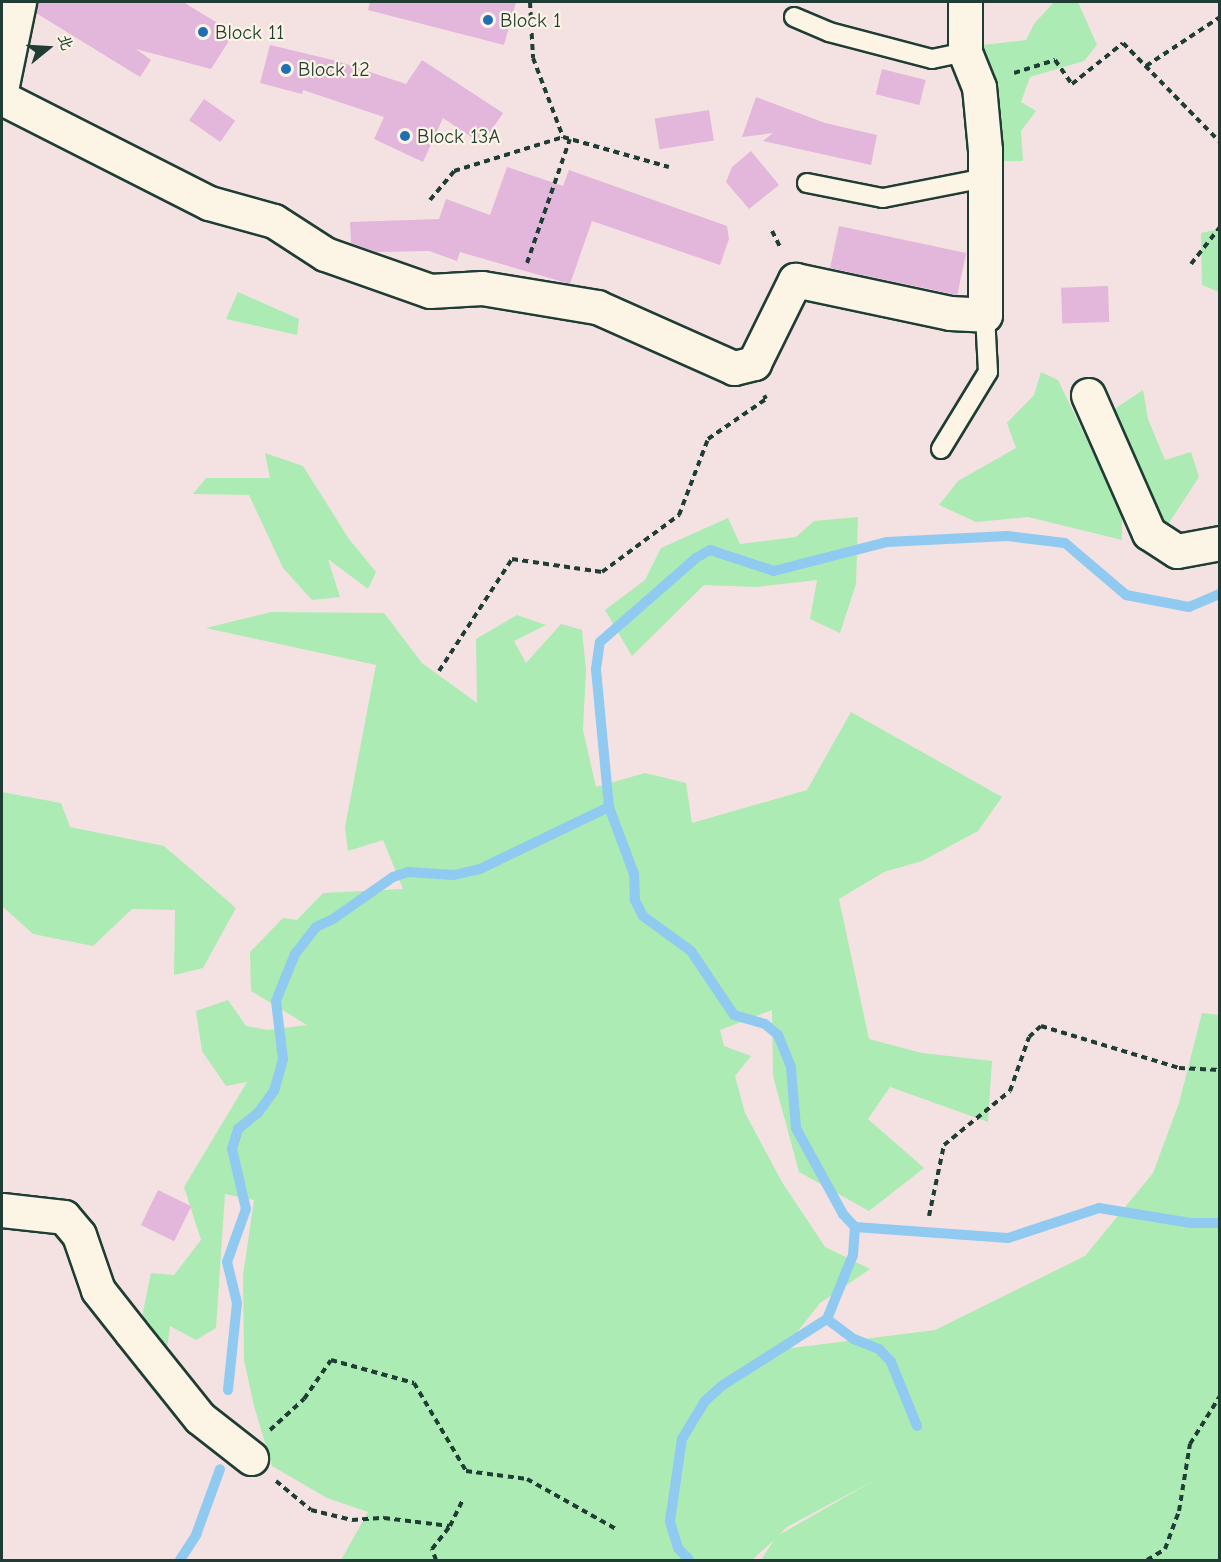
<!DOCTYPE html>
<meta charset="utf-8">
<style>
body{margin:0}
#map{position:relative;width:1221px;height:1562px;overflow:hidden;background:#f4e2e2;font-family:"Comic Neue","LXGW WenKai TC",sans-serif}
div>[style]{position:absolute}
.green>*{inset:0;background:#acebb3}
.stream>*{height:10px;margin:-5px;padding:0 5px;transform-origin:5px;border-radius:5px;background:#91caf0}
.building>*{inset:0;background:#e3b6db;transform-origin:0 0}
.path>*{height:4px;margin-top:-2px;transform-origin:0;background:repeating-linear-gradient(90deg,#1f3d34 0 6px,transparent 0 10.5px)}
.roads{filter:drop-shadow(2px 0 #1f3d34) drop-shadow(-2px 0 #1f3d34) drop-shadow(0 2px #1f3d34) drop-shadow(0 -2px #1f3d34)}
.lane>*{height:18px;margin:-9px;padding:0 9px;transform-origin:9px;border-radius:9px;background:#fcf5e5}
.street>*{height:33px;margin:-16.5px;padding:0 16.5px;transform-origin:16.5px;border-radius:16.5px;background:#fcf5e5}
.dots>*{width:16px;height:16px;translate:-50% -50%;box-sizing:border-box;border:3px solid #fcf5e5;border-radius:50%}
span{translate:-50% -50%;white-space:nowrap;text-align:center;line-height:1.15;-webkit-text-stroke:4.5px #fcf5e5;paint-order:stroke}
.poi-label{font-size:20px;color:#1f3d34}
.left{translate:0 -50%;text-align:left}
.frame{position:absolute;inset:0;border:3px solid #1f3d34;pointer-events:none}
.north{position:absolute;left:18px;top:18px;width:60px;height:60px;-webkit-text-stroke:4px #fcf5e5;paint-order:stroke;rotate:72deg;font-size:16px;font-weight:700;line-height:24px;text-align:center;color:#1f3d34}
.north::after{content:'';display:block;margin:auto;width:21px;height:27px;background:#1f3d34;clip-path:polygon(50% 0,100% 100%,50% 72%,0 100%)}
</style>
<div id="map">
<div class="green">
<div style="clip-path:polygon(1054px 2px,1078px 2px,1097px 45px,1084px 61px,1030px 77px,1021px 102px,1036px 111px,1021px 131px,1023px 161px,1003px 161px,982px 45px,1026px 40px,1034px 24px)"></div>
<div style="clip-path:polygon(1219px 229px,1220px 229px,1219px 292px,1202px 285px,1201px 233px)"></div>
<div style="clip-path:polygon(238px 292px,299px 319px,297px 335px,226px 319px)"></div>
<div style="clip-path:polygon(1041px 372px,1058px 380px,1122px 513px,1122px 540px,1028px 517px,976px 522px,939px 505px,958px 481px,1016px 448px,1007px 423px,1034px 395px)"></div>
<div style="clip-path:polygon(1143px 390px,1148px 419px,1165px 460px,1191px 452px,1199px 477px,1167px 526px,1110px 412px)"></div>
<div style="clip-path:polygon(265px 453px,303px 466px,349px 539px,376px 572px,368px 589px,328px 559px,340px 597px,312px 600px,283px 568px,249px 495px,193px 494px,206px 478px,270px 478px)"></div>
<div style="clip-path:polygon(858px 517px,856px 584px,840px 633px,810px 619px,817px 580px,756px 587px,704px 585px,632px 656px,605px 610px,645px 580px,661px 548px,728px 518px,740px 544px,796px 537px,814px 521px)"></div>
<div style="clip-path:polygon(evenodd,271px 612px,384px 613px,422px 663px,477px 703px,476px 639px,517px 615px,546px 625px,514px 641px,526px 663px,561px 624px,582px 630px,586px 670px,583px 730px,596px 787px,645px 773px,686px 783px,692px 823px,807px 790px,851px 712px,1002px 797px,978px 831px,922px 861px,884px 872px,839px 899px,869px 1039px,922px 1053px,992px 1061px,988px 1122px,890px 1087px,868px 1119px,924px 1168px,869px 1211px,799px 1172px,773px 1076px,772px 1010px,720px 1030px,724px 1046px,751px 1056px,735px 1076px,745px 1113px,782px 1182px,825px 1247px,870px 1269px,820px 1303px,784px 1349px,935px 1330px,1085px 1256px,1153px 1173px,1179px 1103px,1202px 1013px,1219px 1015px,1219px 1560px,761px 1560px,774px 1540px,752px 1560px,341px 1560px,368px 1512px,327px 1498px,272px 1466px,254px 1406px,244px 1360px,243px 1275px,254px 1200px,225px 1194px,216px 1328px,196px 1340px,170px 1326px,166px 1357px,141px 1322px,151px 1273px,174px 1275px,201px 1240px,184px 1187px,247px 1082px,226px 1086px,202px 1051px,196px 1011px,228px 1000px,246px 1026px,268px 1030px,307px 1025px,251px 991px,250px 952px,283px 918px,297px 920px,323px 893px,403px 889px,383px 840px,348px 851px,345px 827px,376px 665px,206px 628px,271px 612px,875px 1480px,779px 1535px,787px 1527px,875px 1480px)"></div>
<div style="clip-path:polygon(2px 792px,61px 803px,70px 827px,164px 846px,236px 908px,203px 968px,174px 975px,175px 910px,132px 909px,93px 946px,33px 934px,2px 906px)"></div>
</div>
<div class="stream">
<div style="left:855px;top:1227px;width:153px;rotate:4.1deg"></div>
<div style="left:1008px;top:1238px;width:96px;rotate:-18.2deg"></div>
<div style="left:1099px;top:1208px;width:93px;rotate:9.3deg"></div>
<div style="left:1191px;top:1223px;width:29px"></div>
<div style="left:827px;top:1319px;width:34px;rotate:37deg"></div>
<div style="left:854px;top:1339px;width:27px;rotate:22deg"></div>
<div style="left:879px;top:1349px;width:18px;rotate:47deg"></div>
<div style="left:891px;top:1362px;width:69px;rotate:67.9deg"></div>
<div style="left:228px;top:1390px;width:87px;rotate:-84.1deg"></div>
<div style="left:237px;top:1303px;width:42px;rotate:-103.7deg"></div>
<div style="left:227px;top:1262px;width:56px;rotate:-70.3deg"></div>
<div style="left:246px;top:1209px;width:62px;rotate:-103.1deg"></div>
<div style="left:232px;top:1149px;width:21px;rotate:-73deg"></div>
<div style="left:238px;top:1129px;width:26px;rotate:-39deg"></div>
<div style="left:258px;top:1113px;width:27px;rotate:-54deg"></div>
<div style="left:274px;top:1091px;width:33px;rotate:-74deg"></div>
<div style="left:283px;top:1059px;width:58px;rotate:-96.9deg"></div>
<div style="left:276px;top:1001px;width:51px;rotate:-68deg"></div>
<div style="left:295px;top:954px;width:34px;rotate:-52deg"></div>
<div style="left:316px;top:927px;width:19px;rotate:-25deg"></div>
<div style="left:333px;top:919px;width:73px;rotate:-35deg"></div>
<div style="left:393px;top:877px;width:16px;rotate:-18deg"></div>
<div style="left:408px;top:872px;width:46px;rotate:3.7deg"></div>
<div style="left:454px;top:875px;width:27px;rotate:-13deg"></div>
<div style="left:480px;top:869px;width:143px;rotate:-25.7deg"></div>
<div style="left:180px;top:1560px;width:30px;rotate:-57deg"></div>
<div style="left:196px;top:1535px;width:70px;rotate:-70deg"></div>
<div style="left:689px;top:1560px;width:16px;rotate:-133deg"></div>
<div style="left:678px;top:1548px;width:28px;rotate:-107deg"></div>
<div style="left:670px;top:1521px;width:83px;rotate:-81.7deg"></div>
<div style="left:682px;top:1439px;width:44px;rotate:-58.8deg"></div>
<div style="left:705px;top:1401px;width:24px;rotate:-42deg"></div>
<div style="left:723px;top:1385px;width:123px;rotate:-32.4deg"></div>
<div style="left:827px;top:1319px;width:69px;rotate:-67.9deg"></div>
<div style="left:853px;top:1255px;width:28px;rotate:-86deg"></div>
<div style="left:855px;top:1227px;width:18px;rotate:-133deg"></div>
<div style="left:843px;top:1214px;width:98px;rotate:-118.7deg"></div>
<div style="left:796px;top:1128px;width:61px;rotate:-94.7deg"></div>
<div style="left:791px;top:1067px;width:35px;rotate:-112deg"></div>
<div style="left:778px;top:1035px;width:17px;rotate:-140deg"></div>
<div style="left:765px;top:1024px;width:32px;rotate:-164deg"></div>
<div style="left:734px;top:1015px;width:77px;rotate:-123.9deg"></div>
<div style="left:691px;top:951px;width:59px;rotate:-143.9deg"></div>
<div style="left:643px;top:916px;width:18px;rotate:-117deg"></div>
<div style="left:635px;top:900px;width:26px;rotate:-92deg"></div>
<div style="left:634px;top:874px;width:72px;rotate:-110.5deg"></div>
<div style="left:609px;top:807px;width:139px;rotate:-95.4deg"></div>
<div style="left:596px;top:669px;width:27px;rotate:-82deg"></div>
<div style="left:600px;top:642px;width:128px;rotate:-41.2deg"></div>
<div style="left:696px;top:558px;width:16px;rotate:-30deg"></div>
<div style="left:710px;top:550px;width:67px;rotate:18.2deg"></div>
<div style="left:774px;top:571px;width:117px;rotate:-14.4deg"></div>
<div style="left:887px;top:542px;width:120px;rotate:-2.9deg"></div>
<div style="left:1007px;top:536px;width:58px;rotate:6.9deg"></div>
<div style="left:1065px;top:543px;width:80px;rotate:40.4deg"></div>
<div style="left:1126px;top:595px;width:64px;rotate:10.8deg"></div>
<div style="left:1189px;top:607px;width:34px;rotate:-23deg"></div>
</div>
<div class="building">
<div style="clip-path:polygon(37px 2px,183px 2px,234px 33px,211px 69px,136px 49px,151px 60px,140px 77px,36px 13px)"></div>
<div style="clip-path:polygon(370px 2px,516px 2px,504px 45px,368px 10px)"></div>
<div style="clip-path:polygon(270px 45px,337px 61px,406px 84px,422px 60px,503px 113px,482px 144px,443px 118px,423px 162px,374px 139px,384px 117px,303px 90px,302px 94px,260px 83px)"></div>
<div style="left:882px;top:69px;width:45px;height:26px;rotate:14deg"></div>
<div style="clip-path:polygon(756px 97px,825px 123px,877px 135px,871px 165px,763px 141px,773px 133px,742px 137px)"></div>
<div style="left:204px;top:99px;width:38px;height:26px;rotate:35deg"></div>
<div style="left:709px;top:110px;width:31px;height:55px;rotate:81deg"></div>
<div style="clip-path:polygon(751px 151px,779px 185px,749px 209px,726px 182px,732px 167px)"></div>
<div style="clip-path:polygon(507px 167px,563px 186px,569px 170px,727px 226px,729px 239px,720px 265px,592px 221px,570px 284px,460px 252px,457px 261px,429px 251px,377px 252px,351px 243px,350px 222px,439px 219px,446px 199px,490px 215px)"></div>
<div style="left:839px;top:226px;width:130px;height:43px;rotate:12deg"></div>
<div style="left:1108px;top:286px;width:36px;height:47px;rotate:88deg"></div>
<div style="left:158px;top:1190px;width:37px;height:39px;rotate:26deg"></div>
</div>
<div class="path">
<div style="left:530px;top:2px;width:56px;rotate:86.9deg"></div>
<div style="left:533px;top:58px;width:85px;rotate:69.2deg"></div>
<div style="left:563px;top:137px;width:110px;rotate:15.8deg"></div>
<div style="left:1146px;top:66px;width:89px;rotate:-33.5deg"></div>
<div style="left:1014px;top:73px;width:43px;rotate:-17.6deg"></div>
<div style="left:1055px;top:60px;width:29px;rotate:55deg"></div>
<div style="left:1072px;top:84px;width:65px;rotate:-38.8deg"></div>
<div style="left:1123px;top:43px;width:139px;rotate:45.6deg"></div>
<div style="left:430px;top:200px;width:38px;rotate:-50deg"></div>
<div style="left:454px;top:171px;width:114px;rotate:-17.3deg"></div>
<div style="left:772px;top:231px;width:20px;rotate:63deg"></div>
<div style="left:527px;top:263px;width:131px;rotate:-70.9deg"></div>
<div style="left:1191px;top:264px;width:47px;rotate:-51.9deg"></div>
<div style="left:439px;top:671px;width:134px;rotate:-56.9deg"></div>
<div style="left:512px;top:559px;width:91px;rotate:8.2deg"></div>
<div style="left:602px;top:572px;width:96px;rotate:-36.5deg"></div>
<div style="left:679px;top:515px;width:81px;rotate:-69.1deg"></div>
<div style="left:708px;top:439px;width:70px;rotate:-34.6deg"></div>
<div style="left:766px;top:399px;width:4px;rotate:-117deg"></div>
<div style="left:929px;top:1216px;width:73px;rotate:-78.1deg"></div>
<div style="left:944px;top:1145px;width:85px;rotate:-39.3deg"></div>
<div style="left:1010px;top:1091px;width:57px;rotate:-70.6deg"></div>
<div style="left:1029px;top:1037px;width:16px;rotate:-43deg"></div>
<div style="left:1041px;top:1026px;width:144px;rotate:16.9deg"></div>
<div style="left:1179px;top:1068px;width:41px;rotate:2.8deg"></div>
<div style="left:270px;top:1430px;width:46px;rotate:-42.4deg"></div>
<div style="left:304px;top:1399px;width:47px;rotate:-55.3deg"></div>
<div style="left:331px;top:1360px;width:86px;rotate:15.5deg"></div>
<div style="left:414px;top:1383px;width:102px;rotate:59.4deg"></div>
<div style="left:466px;top:1471px;width:62px;rotate:7.5deg"></div>
<div style="left:527px;top:1479px;width:102px;rotate:29.3deg"></div>
<div style="left:276px;top:1481px;width:45px;rotate:39.6deg"></div>
<div style="left:311px;top:1510px;width:42px;rotate:13.7deg"></div>
<div style="left:352px;top:1520px;width:32px;rotate:-4deg"></div>
<div style="left:384px;top:1518px;width:66px;rotate:6.9deg"></div>
<div style="left:436px;top:1560px;width:12px;rotate:-110deg"></div>
<div style="left:432px;top:1549px;width:29px;rotate:-52deg"></div>
<div style="left:450px;top:1526px;width:30px;rotate:-64deg"></div>
<div style="left:1147px;top:1560px;width:21px;rotate:-31deg"></div>
<div style="left:1165px;top:1549px;width:40px;rotate:-69.8deg"></div>
<div style="left:1179px;top:1511px;width:68px;rotate:-80.7deg"></div>
<div style="left:1190px;top:1444px;width:57px;rotate:-58deg"></div>
</div>
<div class="roads">
<div class="lane">
<div style="left:794px;top:17px;width:38px;rotate:23deg"></div>
<div style="left:829px;top:32px;width:106px;rotate:14.7deg"></div>
<div style="left:932px;top:59px;width:34px;rotate:-12deg"></div>
<div style="left:807px;top:183px;width:77px;rotate:11.2deg"></div>
<div style="left:883px;top:198px;width:104px;rotate:-11.1deg"></div>
<div style="left:941px;top:449px;width:90px;rotate:-58.6deg"></div>
<div style="left:988px;top:372px;width:57px;rotate:-93deg"></div>
</div>
<div class="street">
<div style="left:2px;top:85px;width:85px;rotate:-78.4deg"></div>
<div style="left:2px;top:98px;width:232px;rotate:26.9deg"></div>
<div style="left:209px;top:203px;width:67px;rotate:15.5deg"></div>
<div style="left:274px;top:221px;width:61px;rotate:32.9deg"></div>
<div style="left:325px;top:254px;width:111px;rotate:19.4deg"></div>
<div style="left:430px;top:291px;width:52px;rotate:-3.3deg"></div>
<div style="left:482px;top:288px;width:117px;rotate:9.4deg"></div>
<div style="left:597px;top:307px;width:150px;rotate:24deg"></div>
<div style="left:734px;top:368px;width:21px;rotate:-14deg"></div>
<div style="left:754px;top:363px;width:93px;rotate:-63.7deg"></div>
<div style="left:795px;top:280px;width:158px;rotate:12deg"></div>
<div style="left:950px;top:313px;width:35px;rotate:3deg"></div>
<div style="left:985px;top:315px;width:165px;rotate:-90deg"></div>
<div style="left:985px;top:150px;width:63px;rotate:-95.4deg"></div>
<div style="left:979px;top:87px;width:38px;rotate:-112deg"></div>
<div style="left:965px;top:52px;width:50px;rotate:-90deg"></div>
<div style="left:1088px;top:395px;width:151px;rotate:66.2deg"></div>
<div style="left:1149px;top:533px;width:33px;rotate:33deg"></div>
<div style="left:1177px;top:551px;width:44px;rotate:-10.5deg"></div>
<div style="left:2px;top:1210px;width:62px;rotate:6.4deg"></div>
<div style="left:64px;top:1217px;width:23px;rotate:50deg"></div>
<div style="left:79px;top:1235px;width:58px;rotate:70.9deg"></div>
<div style="left:98px;top:1290px;width:53px;rotate:51.8deg"></div>
<div style="left:131px;top:1332px;width:110px;rotate:51.3deg"></div>
<div style="left:200px;top:1418px;width:65px;rotate:38.1deg"></div>
</div>
</div>
<div class="dots">
<div style="left:488px;top:20px;background:#1f6fb2"></div>
<div style="left:203px;top:32px;background:#1f6fb2"></div>
<div style="left:286px;top:69px;background:#1f6fb2"></div>
<div style="left:405px;top:136px;background:#1f6fb2"></div>
</div>
<div class="poi-label">
<span class="left" style="left:500px;top:20px">Block 1</span>
<span class="left" style="left:215px;top:32px">Block 11</span>
<span class="left" style="left:298px;top:69px">Block 12</span>
<span class="left" style="left:417px;top:136px">Block 13A</span>
</div>
<div class="frame"></div>
<div class="north">北</div>
</div>
